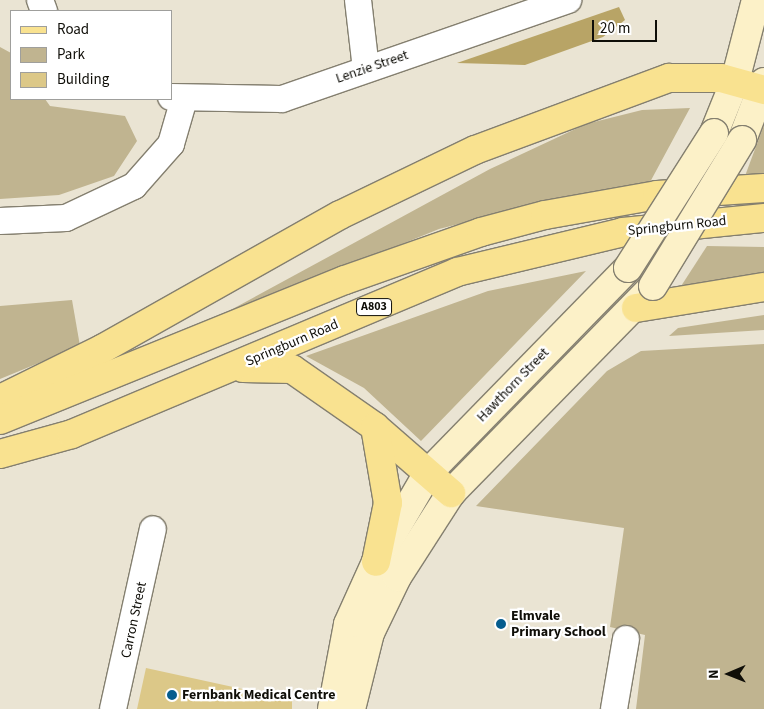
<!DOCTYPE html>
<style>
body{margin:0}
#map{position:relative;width:764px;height:709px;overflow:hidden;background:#eae4d3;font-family:"Source Sans 3",sans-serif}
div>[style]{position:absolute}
.green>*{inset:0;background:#c0b490}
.forest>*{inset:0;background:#b8a466}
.building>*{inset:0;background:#dcc888}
.roads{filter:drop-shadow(1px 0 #847f6f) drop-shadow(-1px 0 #847f6f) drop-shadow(0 1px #847f6f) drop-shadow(0 -1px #847f6f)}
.street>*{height:26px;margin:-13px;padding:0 13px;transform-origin:13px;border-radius:13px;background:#fff}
.secondary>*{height:28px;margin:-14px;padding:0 14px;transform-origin:14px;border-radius:14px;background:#fcf1c8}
.primary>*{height:28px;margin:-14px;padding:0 14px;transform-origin:14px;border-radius:14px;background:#f9e290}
.bridges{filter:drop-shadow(1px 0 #847f6f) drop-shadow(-1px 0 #847f6f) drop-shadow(0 1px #847f6f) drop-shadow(0 -1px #847f6f)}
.secondary-bridge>*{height:28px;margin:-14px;padding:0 14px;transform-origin:14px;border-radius:14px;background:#fcf1c8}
.dots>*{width:14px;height:14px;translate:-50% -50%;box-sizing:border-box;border:2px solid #fff;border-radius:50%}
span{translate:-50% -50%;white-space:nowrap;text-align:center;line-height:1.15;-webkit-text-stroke:4.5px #fff;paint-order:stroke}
.shield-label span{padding:1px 4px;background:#fff;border:1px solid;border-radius:4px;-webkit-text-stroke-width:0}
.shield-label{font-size:12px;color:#0f0e08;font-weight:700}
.street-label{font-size:14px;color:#0f0e08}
.poi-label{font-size:14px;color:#0f0e08;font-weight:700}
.left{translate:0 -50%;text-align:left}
.legend{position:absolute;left:10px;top:10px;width:162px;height:90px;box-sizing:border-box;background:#fff;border:1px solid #9f9f9c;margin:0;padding:6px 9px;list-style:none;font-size:15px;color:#0f0e08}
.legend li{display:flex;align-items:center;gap:10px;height:25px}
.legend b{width:25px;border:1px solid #9f9f9c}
.north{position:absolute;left:704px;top:649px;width:50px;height:50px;-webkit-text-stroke:4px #fff;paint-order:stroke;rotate:269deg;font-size:14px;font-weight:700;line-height:20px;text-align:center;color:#0f0e08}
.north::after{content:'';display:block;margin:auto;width:18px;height:22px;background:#0f0e08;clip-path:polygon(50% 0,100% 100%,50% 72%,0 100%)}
.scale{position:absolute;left:592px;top:20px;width:65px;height:22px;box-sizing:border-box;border:2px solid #0f0e08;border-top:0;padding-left:6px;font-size:15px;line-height:18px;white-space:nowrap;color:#0f0e08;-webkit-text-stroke:4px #fff;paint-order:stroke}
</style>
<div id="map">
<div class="green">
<div style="clip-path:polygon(0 47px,11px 53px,11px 99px,45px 99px,50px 106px,125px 116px,137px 141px,114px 176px,59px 195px,0 199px)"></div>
<div style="clip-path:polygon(690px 108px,649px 184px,545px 202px,439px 229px,203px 325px,490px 169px,586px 124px,642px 110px)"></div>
<div style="clip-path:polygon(764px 125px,764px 175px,745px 176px)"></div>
<div style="clip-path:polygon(707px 246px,764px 247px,764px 277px,674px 297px)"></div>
<div style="clip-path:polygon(586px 271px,421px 441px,364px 388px,306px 356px,488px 291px)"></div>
<div style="clip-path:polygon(72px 300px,80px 346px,0 379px,0 306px)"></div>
<div style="clip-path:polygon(764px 315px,764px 330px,669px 336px,678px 328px)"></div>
<div style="clip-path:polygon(764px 344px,764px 709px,636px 709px,645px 635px,610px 627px,624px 528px,476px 506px,607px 371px,641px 351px)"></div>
</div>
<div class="forest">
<div style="clip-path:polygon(619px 7px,625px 20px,603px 37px,525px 65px,457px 63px)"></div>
</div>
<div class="building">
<div style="clip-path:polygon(146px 668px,292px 700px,292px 709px,137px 709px)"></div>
</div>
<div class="roads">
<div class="street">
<div style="left:40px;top:0;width:12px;rotate:70deg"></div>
<div style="left:358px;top:0;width:69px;rotate:83.4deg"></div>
<div style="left:171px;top:97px;width:111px;rotate:1deg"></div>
<div style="left:282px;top:99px;width:303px;rotate:-19.1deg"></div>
<div style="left:0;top:221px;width:66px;rotate:-2.6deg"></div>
<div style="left:66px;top:218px;width:75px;rotate:-25.2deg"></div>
<div style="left:134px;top:186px;width:56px;rotate:-48.6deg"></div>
<div style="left:171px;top:144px;width:47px;rotate:-73.9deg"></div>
<div style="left:113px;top:709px;width:184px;rotate:-77.5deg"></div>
<div style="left:614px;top:709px;width:71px;rotate:-80.3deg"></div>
</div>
<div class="secondary">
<div style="left:714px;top:133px;width:56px;rotate:-68deg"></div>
<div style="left:735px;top:81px;width:84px;rotate:-75.5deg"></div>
<div style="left:742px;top:140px;width:62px;rotate:-69.2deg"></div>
<div style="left:332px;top:709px;width:86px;rotate:-79.3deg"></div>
<div style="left:348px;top:624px;width:68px;rotate:-65.7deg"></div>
<div style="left:376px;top:562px;width:103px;rotate:-59.7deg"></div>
<div style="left:428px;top:473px;width:286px;rotate:-45.7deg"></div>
<div style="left:351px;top:709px;width:78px;rotate:-76deg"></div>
<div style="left:370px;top:633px;width:62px;rotate:-64.3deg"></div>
<div style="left:397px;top:577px;width:100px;rotate:-57.3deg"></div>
<div style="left:451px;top:493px;width:286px;rotate:-45.6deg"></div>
</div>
<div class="primary">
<div style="left:636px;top:308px;width:130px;rotate:-9.3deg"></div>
<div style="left:243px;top:368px;width:49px;rotate:1.2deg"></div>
<div style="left:292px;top:369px;width:101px;rotate:34.9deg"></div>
<div style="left:375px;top:427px;width:101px;rotate:41deg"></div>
<div style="left:0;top:399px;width:114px;rotate:-26.1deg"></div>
<div style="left:102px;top:349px;width:273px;rotate:-29.4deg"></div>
<div style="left:340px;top:215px;width:150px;rotate:-25.7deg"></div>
<div style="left:475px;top:150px;width:207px;rotate:-20.4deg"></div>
<div style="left:669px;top:78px;width:52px"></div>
<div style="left:721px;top:78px;width:45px;rotate:15.6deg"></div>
<div style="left:0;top:420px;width:372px;rotate:-22.1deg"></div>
<div style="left:345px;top:280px;width:144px;rotate:-19.4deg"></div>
<div style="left:481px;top:232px;width:66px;rotate:-14.9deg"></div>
<div style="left:545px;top:215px;width:114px;rotate:-10.1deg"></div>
<div style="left:657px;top:195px;width:107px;rotate:-3.7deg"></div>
<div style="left:375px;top:427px;width:77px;rotate:80.3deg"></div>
<div style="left:388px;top:503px;width:60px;rotate:101.5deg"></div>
<div style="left:0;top:454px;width:75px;rotate:-15.5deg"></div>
<div style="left:72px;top:434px;width:418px;rotate:-22.8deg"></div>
<div style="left:457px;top:272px;width:171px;rotate:-13.5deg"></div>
<div style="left:623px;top:232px;width:142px;rotate:-5.7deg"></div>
</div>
</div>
<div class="bridges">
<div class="secondary-bridge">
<div style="left:628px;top:268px;width:160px;rotate:-57.5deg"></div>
<div style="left:653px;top:286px;width:171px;rotate:-58.6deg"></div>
</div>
</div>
<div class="dots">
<div style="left:501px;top:624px;background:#065d8e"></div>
<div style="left:172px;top:695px;background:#065d8e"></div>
</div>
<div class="shield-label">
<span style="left:374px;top:307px">A803</span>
</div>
<div class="street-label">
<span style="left:372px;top:67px;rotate:-19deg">Lenzie Street</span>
<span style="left:677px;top:226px;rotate:-6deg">Springburn Road</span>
<span style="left:292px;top:343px;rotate:-23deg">Springburn Road</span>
<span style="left:513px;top:385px;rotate:-46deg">Hawthorn Street</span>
<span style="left:134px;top:620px;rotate:-78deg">Carron Street</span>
</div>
<div class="poi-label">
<span class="left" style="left:511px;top:624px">Elmvale<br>Primary School</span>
<span class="left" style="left:182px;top:695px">Fernbank Medical Centre</span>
</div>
<ul class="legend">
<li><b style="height:6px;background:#f9e290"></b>Road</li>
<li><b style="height:14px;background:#c0b490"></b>Park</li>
<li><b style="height:14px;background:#dcc888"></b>Building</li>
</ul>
<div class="north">N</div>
<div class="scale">20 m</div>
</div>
